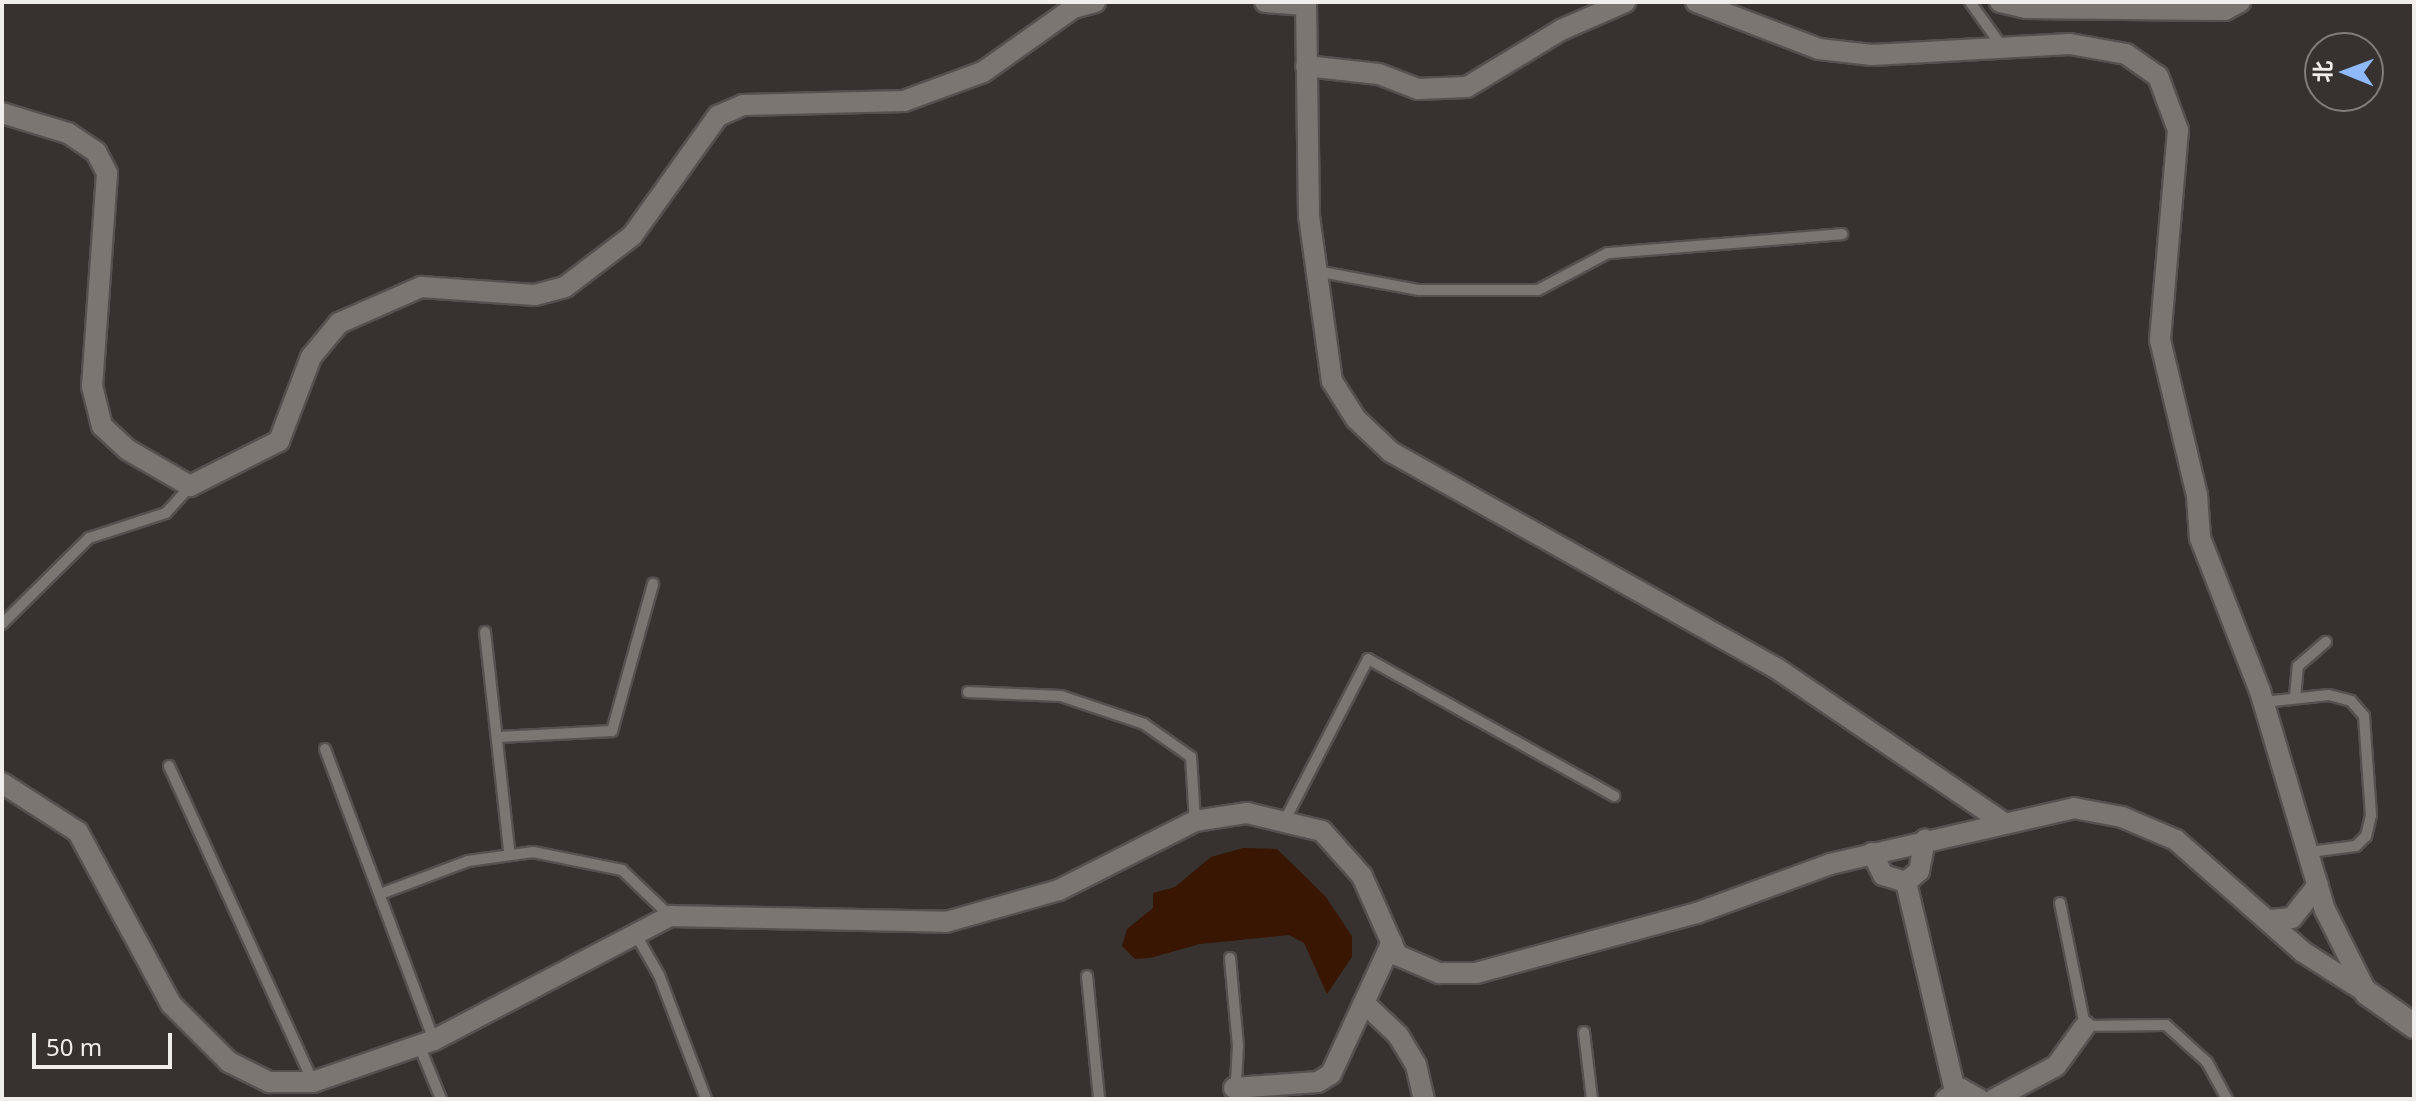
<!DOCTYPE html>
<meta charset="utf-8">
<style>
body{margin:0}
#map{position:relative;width:2416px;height:1101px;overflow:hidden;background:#373230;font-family:"Noto Sans","Noto Sans SC",sans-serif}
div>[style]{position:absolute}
.water>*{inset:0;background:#391602}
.roads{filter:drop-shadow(2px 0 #55514f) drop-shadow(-2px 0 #55514f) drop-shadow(0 2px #55514f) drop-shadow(0 -2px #55514f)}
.lane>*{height:10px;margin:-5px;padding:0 5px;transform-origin:5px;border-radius:5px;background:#7c7673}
.street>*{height:20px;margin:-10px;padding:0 10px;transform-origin:10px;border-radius:10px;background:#7c7673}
.secondary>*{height:24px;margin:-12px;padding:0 12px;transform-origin:12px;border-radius:12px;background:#7c7673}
span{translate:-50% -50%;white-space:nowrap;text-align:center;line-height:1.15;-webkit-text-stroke:8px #373230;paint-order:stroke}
.frame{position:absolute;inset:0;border:4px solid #f0edeb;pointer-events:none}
.north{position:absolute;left:2304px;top:32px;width:80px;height:80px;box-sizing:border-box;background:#373230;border:2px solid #817d7b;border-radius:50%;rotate:271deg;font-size:22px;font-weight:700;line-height:32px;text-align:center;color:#f0edeb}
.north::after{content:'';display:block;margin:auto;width:28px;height:36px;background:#8eb9fc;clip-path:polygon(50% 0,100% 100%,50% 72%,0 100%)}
.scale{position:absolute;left:32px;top:1033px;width:140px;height:36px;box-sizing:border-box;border:4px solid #f0edeb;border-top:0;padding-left:10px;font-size:24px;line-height:28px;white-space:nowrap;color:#f0edeb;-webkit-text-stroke:6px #373230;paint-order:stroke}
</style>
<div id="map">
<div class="water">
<div style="clip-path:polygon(1243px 848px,1277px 849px,1326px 897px,1352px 936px,1352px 957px,1327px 994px,1304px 943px,1289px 935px,1200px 944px,1150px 958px,1135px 959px,1122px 946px,1127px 929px,1153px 908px,1153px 893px,1175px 887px,1211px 857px)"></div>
</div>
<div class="roads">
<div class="lane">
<div style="left:1970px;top:2px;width:57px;rotate:54.3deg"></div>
<div style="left:1316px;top:271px;width:105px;rotate:10.5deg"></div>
<div style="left:1419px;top:290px;width:119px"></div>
<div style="left:1538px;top:290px;width:79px;rotate:-27.9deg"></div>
<div style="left:1608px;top:253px;width:235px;rotate:-4.6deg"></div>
<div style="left:2px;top:624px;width:122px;rotate:-44.7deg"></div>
<div style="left:89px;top:538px;width:81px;rotate:-18deg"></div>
<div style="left:166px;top:513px;width:36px;rotate:-48deg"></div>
<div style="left:485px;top:632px;width:220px;rotate:83.7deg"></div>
<div style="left:968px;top:692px;width:93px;rotate:2.5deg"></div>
<div style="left:1061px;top:696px;width:88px;rotate:18.6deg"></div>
<div style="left:1144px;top:724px;width:57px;rotate:35.1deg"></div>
<div style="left:1191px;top:757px;width:64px;rotate:86.4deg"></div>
<div style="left:2295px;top:698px;width:32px;rotate:-85deg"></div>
<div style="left:2298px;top:666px;width:37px;rotate:-41deg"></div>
<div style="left:2264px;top:702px;width:65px;rotate:-6.1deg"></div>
<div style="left:2329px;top:695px;width:23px;rotate:15deg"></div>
<div style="left:2351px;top:701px;width:20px;rotate:49deg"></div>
<div style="left:2364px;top:716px;width:99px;rotate:86deg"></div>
<div style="left:2371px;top:815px;width:22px;rotate:103deg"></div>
<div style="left:2366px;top:836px;width:14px;rotate:135deg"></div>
<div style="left:2356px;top:846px;width:47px;rotate:172.7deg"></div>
<div style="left:499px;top:737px;width:113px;rotate:-3deg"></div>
<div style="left:612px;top:731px;width:153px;rotate:-74.4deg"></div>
<div style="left:325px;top:749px;width:311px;rotate:69.5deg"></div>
<div style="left:169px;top:766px;width:347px;rotate:65.5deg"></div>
<div style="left:1286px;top:818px;width:179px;rotate:-62.7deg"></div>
<div style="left:1368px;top:659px;width:282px;rotate:29.1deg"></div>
<div style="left:383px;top:893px;width:91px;rotate:-20.6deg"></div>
<div style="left:468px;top:861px;width:66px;rotate:-7.9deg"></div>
<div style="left:533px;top:852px;width:91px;rotate:11.4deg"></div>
<div style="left:622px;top:870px;width:66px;rotate:43.8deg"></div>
<div style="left:2060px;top:903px;width:126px;rotate:78.5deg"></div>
<div style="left:2085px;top:1026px;width:81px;rotate:-0.7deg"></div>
<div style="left:2166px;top:1025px;width:55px;rotate:42.1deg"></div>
<div style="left:2207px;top:1062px;width:42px;rotate:61.6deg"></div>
<div style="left:635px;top:933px;width:48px;rotate:60.3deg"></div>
<div style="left:659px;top:975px;width:133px;rotate:69.2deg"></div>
<div style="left:1230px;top:958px;width:88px;rotate:84.8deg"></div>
<div style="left:1238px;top:1046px;width:53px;rotate:93.2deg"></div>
<div style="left:1087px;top:976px;width:124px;rotate:84.4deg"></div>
<div style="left:1584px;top:1032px;width:67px;rotate:83.2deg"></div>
<div style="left:419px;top:1045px;width:58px;rotate:67.8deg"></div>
</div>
<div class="street">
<div style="left:1265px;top:2px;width:41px;rotate:4.2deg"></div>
<div style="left:1306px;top:2px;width:214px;rotate:89.2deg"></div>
<div style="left:1309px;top:216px;width:167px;rotate:82.1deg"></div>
<div style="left:1332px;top:381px;width:45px;rotate:57.7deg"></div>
<div style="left:1356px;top:419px;width:48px;rotate:43.3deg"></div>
<div style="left:1391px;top:452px;width:441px;rotate:29.3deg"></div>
<div style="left:1776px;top:668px;width:272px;rotate:34.2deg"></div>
<div style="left:1696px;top:2px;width:132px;rotate:20.9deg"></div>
<div style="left:1819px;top:49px;width:53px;rotate:6.5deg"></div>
<div style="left:1872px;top:55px;width:198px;rotate:-3.2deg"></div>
<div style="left:2070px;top:44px;width:57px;rotate:10.1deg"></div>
<div style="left:2126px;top:54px;width:39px;rotate:35deg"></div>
<div style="left:2158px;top:76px;width:58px;rotate:69.7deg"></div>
<div style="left:2178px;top:130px;width:211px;rotate:94.9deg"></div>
<div style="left:2160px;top:340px;width:159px;rotate:76.6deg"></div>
<div style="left:2197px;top:495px;width:43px;rotate:86deg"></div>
<div style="left:2200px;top:538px;width:164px;rotate:68.6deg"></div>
<div style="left:2260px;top:691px;width:228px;rotate:73.5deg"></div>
<div style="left:2325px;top:910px;width:93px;rotate:63.2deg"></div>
<div style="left:2000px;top:2px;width:27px;rotate:13deg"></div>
<div style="left:2026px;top:8px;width:199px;rotate:0.6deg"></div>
<div style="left:2225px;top:10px;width:17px;rotate:-28deg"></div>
<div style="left:1306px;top:66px;width:73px;rotate:6.3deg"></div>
<div style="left:1379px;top:74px;width:42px;rotate:21deg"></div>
<div style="left:1418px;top:89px;width:49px;rotate:-2.3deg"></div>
<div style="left:1467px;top:87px;width:110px;rotate:-31.2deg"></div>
<div style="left:1561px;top:30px;width:70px;rotate:-23.6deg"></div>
<div style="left:2px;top:113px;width:69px;rotate:16.9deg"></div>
<div style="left:68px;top:133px;width:34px;rotate:34deg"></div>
<div style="left:96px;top:152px;width:24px;rotate:62deg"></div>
<div style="left:107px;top:173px;width:214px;rotate:94deg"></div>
<div style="left:92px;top:386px;width:41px;rotate:76deg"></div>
<div style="left:102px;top:426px;width:35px;rotate:43deg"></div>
<div style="left:128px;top:450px;width:72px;rotate:30.1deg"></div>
<div style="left:190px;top:486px;width:100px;rotate:-26.8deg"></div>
<div style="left:279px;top:441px;width:90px;rotate:-69.1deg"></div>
<div style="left:311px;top:357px;width:44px;rotate:-50.5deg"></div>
<div style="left:339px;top:323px;width:90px;rotate:-23.7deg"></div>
<div style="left:421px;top:287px;width:114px;rotate:4deg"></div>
<div style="left:535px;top:295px;width:31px;rotate:-15deg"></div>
<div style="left:565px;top:287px;width:84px;rotate:-37.3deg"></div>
<div style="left:632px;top:236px;width:148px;rotate:-54.4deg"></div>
<div style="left:718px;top:116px;width:27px;rotate:-24deg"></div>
<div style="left:743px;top:105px;width:161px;rotate:-1.4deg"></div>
<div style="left:904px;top:101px;width:84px;rotate:-20.2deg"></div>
<div style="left:983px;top:72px;width:110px;rotate:-35.4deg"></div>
<div style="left:1073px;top:8px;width:23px;rotate:-15deg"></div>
<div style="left:2px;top:783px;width:90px;rotate:32.8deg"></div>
<div style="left:78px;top:832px;width:196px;rotate:61.6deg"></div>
<div style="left:171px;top:1004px;width:82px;rotate:45deg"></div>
<div style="left:229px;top:1062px;width:45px;rotate:26.6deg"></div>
<div style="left:269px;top:1082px;width:44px"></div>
<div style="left:313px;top:1082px;width:128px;rotate:-19.1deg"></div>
<div style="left:434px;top:1040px;width:267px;rotate:-27.7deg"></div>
<div style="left:670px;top:916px;width:276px;rotate:1.2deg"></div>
<div style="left:946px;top:922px;width:117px;rotate:-15.8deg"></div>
<div style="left:1059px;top:890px;width:153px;rotate:-26.9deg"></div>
<div style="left:1195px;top:821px;width:53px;rotate:-8.7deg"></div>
<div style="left:1247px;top:813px;width:77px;rotate:13.5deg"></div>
<div style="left:1322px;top:831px;width:60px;rotate:48.4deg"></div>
<div style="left:1362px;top:876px;width:86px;rotate:66.1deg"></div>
<div style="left:1397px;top:955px;width:46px;rotate:23.2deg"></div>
<div style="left:1439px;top:973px;width:37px"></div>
<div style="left:1476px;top:973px;width:229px;rotate:-15.2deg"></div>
<div style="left:1697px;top:913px;width:142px;rotate:-20.2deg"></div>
<div style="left:1830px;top:864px;width:250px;rotate:-12.9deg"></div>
<div style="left:2074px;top:808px;width:49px;rotate:10.6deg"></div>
<div style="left:2122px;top:817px;width:59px;rotate:23.1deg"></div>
<div style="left:2176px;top:840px;width:169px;rotate:41.4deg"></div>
<div style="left:2303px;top:952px;width:76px;rotate:32.6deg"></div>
<div style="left:1872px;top:853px;width:25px;rotate:63deg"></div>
<div style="left:1883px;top:875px;width:24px;rotate:17deg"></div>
<div style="left:1906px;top:882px;width:215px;rotate:76.8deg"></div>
<div style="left:1906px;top:882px;width:17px;rotate:-40deg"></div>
<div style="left:1919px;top:871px;width:32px;rotate:-79deg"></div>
<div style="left:2269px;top:920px;width:23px;rotate:-5deg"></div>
<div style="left:2292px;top:918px;width:42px;rotate:-51.8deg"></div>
<div style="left:1364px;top:1003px;width:47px;rotate:43.3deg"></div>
<div style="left:1398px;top:1035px;width:35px;rotate:59deg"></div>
<div style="left:1416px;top:1065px;width:35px;rotate:77deg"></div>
<div style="left:1234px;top:1088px;width:84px;rotate:-4.1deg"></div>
<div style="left:1318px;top:1082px;width:15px;rotate:-32deg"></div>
<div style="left:1331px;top:1074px;width:145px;rotate:-65.2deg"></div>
<div style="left:1946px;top:1099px;width:18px;rotate:-34deg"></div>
<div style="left:1961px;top:1089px;width:21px;rotate:29deg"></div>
<div style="left:1994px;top:1099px;width:70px;rotate:-28deg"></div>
<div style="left:2056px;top:1066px;width:49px;rotate:-54.1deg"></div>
</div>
<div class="secondary">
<div style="left:2367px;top:993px;width:57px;rotate:35.1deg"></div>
</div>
</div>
<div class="frame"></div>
<div class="north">北</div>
<div class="scale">50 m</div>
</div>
